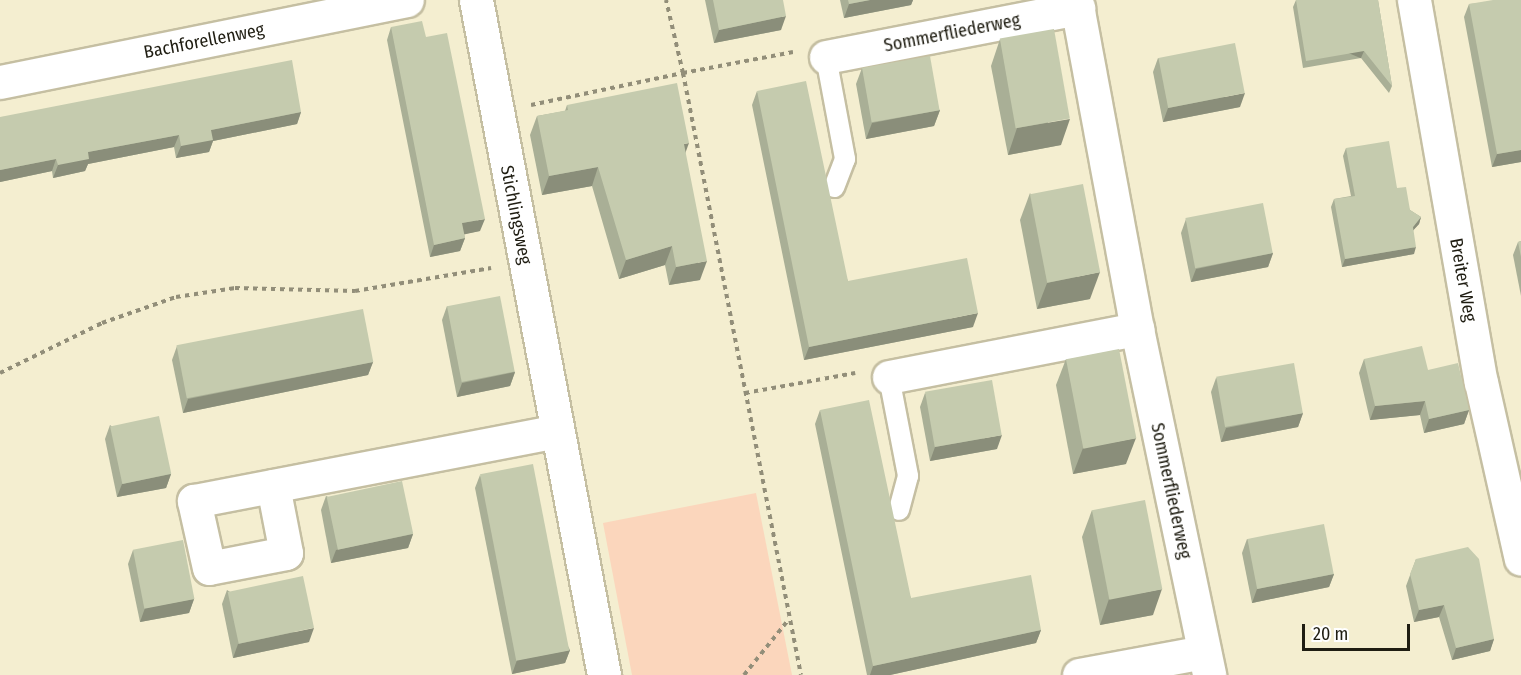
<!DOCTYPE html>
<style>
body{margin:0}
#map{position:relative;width:1521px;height:675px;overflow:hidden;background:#f4eed0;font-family:"Fira Sans Condensed",sans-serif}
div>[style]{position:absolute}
.green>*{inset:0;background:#fbd6bc}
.path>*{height:4px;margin-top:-2px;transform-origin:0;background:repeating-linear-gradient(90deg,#928e79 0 4.5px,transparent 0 9px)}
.roads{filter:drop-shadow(2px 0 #c5bfa2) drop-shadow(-2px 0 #c5bfa2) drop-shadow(0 2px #c5bfa2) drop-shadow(0 -2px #c5bfa2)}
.lane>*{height:20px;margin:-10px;padding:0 10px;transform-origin:10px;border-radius:10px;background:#fff}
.street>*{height:33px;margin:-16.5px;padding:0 16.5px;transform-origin:16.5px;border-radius:16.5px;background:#fff}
.wall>*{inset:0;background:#a9af96}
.shaded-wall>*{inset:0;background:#8a8e7a;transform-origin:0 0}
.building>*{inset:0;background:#c5cbae;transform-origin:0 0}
span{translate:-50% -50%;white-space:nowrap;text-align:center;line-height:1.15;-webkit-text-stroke:5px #fff;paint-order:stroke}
.street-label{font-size:18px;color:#1f1d12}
.scale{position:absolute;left:1302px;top:624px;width:108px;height:27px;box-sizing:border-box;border:3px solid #1f1d12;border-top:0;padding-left:8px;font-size:18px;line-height:21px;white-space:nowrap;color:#1f1d12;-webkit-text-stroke:4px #fff;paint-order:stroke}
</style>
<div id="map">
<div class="green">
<div style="clip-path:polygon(756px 493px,792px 675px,632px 675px,603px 523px)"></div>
</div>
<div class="path">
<div style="left:793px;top:52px;width:112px;rotate:169.2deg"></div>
<div style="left:683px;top:73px;width:613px;rotate:78.91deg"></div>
<div style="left:531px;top:105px;width:155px;rotate:-11.9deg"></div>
<div style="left:683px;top:73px;width:75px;rotate:-103.1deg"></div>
<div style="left:0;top:373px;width:114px;rotate:-26.1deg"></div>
<div style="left:102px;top:323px;width:78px;rotate:-19.4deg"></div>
<div style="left:176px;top:297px;width:60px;rotate:-8.7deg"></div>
<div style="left:235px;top:288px;width:120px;rotate:1.4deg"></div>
<div style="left:355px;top:291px;width:138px;rotate:-9.6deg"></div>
<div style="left:745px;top:393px;width:112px;rotate:-10.3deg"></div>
<div style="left:744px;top:675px;width:72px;rotate:-51.2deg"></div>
</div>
<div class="roads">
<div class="lane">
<div style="left:826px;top:57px;width:104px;rotate:79.4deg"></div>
<div style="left:845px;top:159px;width:30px;rotate:111deg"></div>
<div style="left:889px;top:377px;width:101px;rotate:79.1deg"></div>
<div style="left:908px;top:476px;width:35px;rotate:105deg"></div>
</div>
<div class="street">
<div style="left:476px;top:0;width:687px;rotate:79.26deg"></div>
<div style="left:1076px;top:0;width:335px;rotate:79.5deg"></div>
<div style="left:1137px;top:329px;width:353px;rotate:78.2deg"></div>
<div style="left:1414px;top:0;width:388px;rotate:80.1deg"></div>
<div style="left:1481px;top:382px;width:181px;rotate:77.3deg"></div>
<div style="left:826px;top:57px;width:257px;rotate:-11deg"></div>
<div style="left:0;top:82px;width:415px;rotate:-11.4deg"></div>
<div style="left:889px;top:377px;width:253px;rotate:-11deg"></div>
<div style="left:273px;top:486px;width:68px;rotate:79deg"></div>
<div style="left:286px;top:553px;width:78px;rotate:169deg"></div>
<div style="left:209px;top:568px;width:69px;rotate:-102.6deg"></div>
<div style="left:194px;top:501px;width:369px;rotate:-10.9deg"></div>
<div style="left:1079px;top:675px;width:127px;rotate:-10.4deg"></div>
</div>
</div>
<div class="wall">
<div style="clip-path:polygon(705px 0,783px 0,781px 30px,714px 43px)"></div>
<div style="clip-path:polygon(840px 0,913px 0,911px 5px,844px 18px)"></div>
<div style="clip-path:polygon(1296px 0,1378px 0,1392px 86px,1389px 93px,1361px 58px,1303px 68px,1293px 7px)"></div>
<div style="clip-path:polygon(1521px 0,1521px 162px,1492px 167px,1464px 17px,1469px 4px)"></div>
<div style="clip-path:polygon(391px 27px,426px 37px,480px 231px,464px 234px,465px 238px,460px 251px,430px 257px,387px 40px)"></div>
<div style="clip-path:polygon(1000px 39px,1061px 145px,1008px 155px,991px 66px)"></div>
<div style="clip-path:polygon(1158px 58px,1240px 107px,1163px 122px,1153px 72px)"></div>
<div style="clip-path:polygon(862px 68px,940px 110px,934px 126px,866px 139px,856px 84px)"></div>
<div style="clip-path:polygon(757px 91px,848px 281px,973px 327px,804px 360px,752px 105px)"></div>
<div style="clip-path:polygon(567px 105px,685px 152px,700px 280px,669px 285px,665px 265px,619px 279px,592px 186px,542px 195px,530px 135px,537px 116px,565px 111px)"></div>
<div style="clip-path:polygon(301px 112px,297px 124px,213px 141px,209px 152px,176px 158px,174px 147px,88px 164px,85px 171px,53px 178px,52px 171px,0 182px,0 117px)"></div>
<div style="clip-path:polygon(1346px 148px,1397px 188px,1410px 210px,1421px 217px,1419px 224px,1413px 230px,1414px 254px,1342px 267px,1331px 207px,1334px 199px,1351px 196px,1343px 156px)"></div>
<div style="clip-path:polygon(1030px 193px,1090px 299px,1037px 309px,1020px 220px)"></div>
<div style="clip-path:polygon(1186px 219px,1273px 253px,1268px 267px,1191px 282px,1181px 233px)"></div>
<div style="clip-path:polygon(1521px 241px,1521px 296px,1513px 255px,1518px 242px)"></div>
<div style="clip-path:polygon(447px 306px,515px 372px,510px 386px,457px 397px,442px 320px)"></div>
<div style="clip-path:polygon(177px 346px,373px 362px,368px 375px,183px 413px,172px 360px)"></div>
<div style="clip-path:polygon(1066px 359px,1126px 464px,1073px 474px,1056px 385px)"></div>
<div style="clip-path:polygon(1364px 359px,1428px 370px,1469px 410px,1464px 424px,1424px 433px,1420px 415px,1370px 420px,1359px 373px)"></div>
<div style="clip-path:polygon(1216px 378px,1303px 413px,1298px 427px,1221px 442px,1211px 392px)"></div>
<div style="clip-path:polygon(925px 393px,997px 449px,930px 461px,920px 407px)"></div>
<div style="clip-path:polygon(820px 410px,911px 598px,1041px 630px,1036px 643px,890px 675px,867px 675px,815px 424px)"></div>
<div style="clip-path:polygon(110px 425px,171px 474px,166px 488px,117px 497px,105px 439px)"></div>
<div style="clip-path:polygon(480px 475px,570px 650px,565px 663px,512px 674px,475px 488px)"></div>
<div style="clip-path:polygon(326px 496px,413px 534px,408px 548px,331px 563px,321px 510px)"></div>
<div style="clip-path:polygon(1092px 510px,1153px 615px,1100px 625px,1082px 537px)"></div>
<div style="clip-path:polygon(1247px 539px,1334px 574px,1329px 587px,1252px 603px,1242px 553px)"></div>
<div style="clip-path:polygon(133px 550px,194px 599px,189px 613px,140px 622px,128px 564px)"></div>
<div style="clip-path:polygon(1416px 559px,1494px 639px,1490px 651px,1452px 660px,1439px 617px,1414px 622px,1406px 586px)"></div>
<div style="clip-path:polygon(227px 590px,309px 642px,233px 658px,222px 604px)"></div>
</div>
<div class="shaded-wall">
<div style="clip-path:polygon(870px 0,913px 0,911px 5px,844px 18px,849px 4px)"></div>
<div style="clip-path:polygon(786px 16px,781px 30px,714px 43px,719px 30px)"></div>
<div style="left:1364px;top:51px;width:8px;height:59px;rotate:113deg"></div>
<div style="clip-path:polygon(1245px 93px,1240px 107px,1163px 122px,1168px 108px)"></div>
<div style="clip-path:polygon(940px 110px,934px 126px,866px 139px,872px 123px)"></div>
<div style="clip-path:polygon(301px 112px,297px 124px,213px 141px,209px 152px,176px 158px,181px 146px,211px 130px)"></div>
<div style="clip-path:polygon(1070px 119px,1061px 145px,1008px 155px,1017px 128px)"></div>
<div style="clip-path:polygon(179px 135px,174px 147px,88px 164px,85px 171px,53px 178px,58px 165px,88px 152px)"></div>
<div style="clip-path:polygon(689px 143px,682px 162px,684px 144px)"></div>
<div style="clip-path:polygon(1521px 150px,1521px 162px,1492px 167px,1497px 154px)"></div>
<div style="clip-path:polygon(56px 159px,52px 171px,0 182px,0 170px)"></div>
<div style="clip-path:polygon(598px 167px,592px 186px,542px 195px,549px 176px)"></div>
<div style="clip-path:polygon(1421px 217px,1419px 224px,1410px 234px,1413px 227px)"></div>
<div style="clip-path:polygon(485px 219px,480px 231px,457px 236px,462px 223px)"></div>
<div style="clip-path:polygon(465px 238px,460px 251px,430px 257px,434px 245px)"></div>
<div style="clip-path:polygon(672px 246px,665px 265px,619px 279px,626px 260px)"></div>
<div style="clip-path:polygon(1416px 247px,1414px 254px,1342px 267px,1345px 259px)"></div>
<div style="clip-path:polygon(1273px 253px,1268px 267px,1191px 282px,1196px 269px)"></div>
<div style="clip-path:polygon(707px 261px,700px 280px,669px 285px,676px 267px)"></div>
<div style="clip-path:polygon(1100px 272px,1090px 299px,1037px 309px,1047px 283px)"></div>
<div style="clip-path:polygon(978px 313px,973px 327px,804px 360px,809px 347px)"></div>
<div style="clip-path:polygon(373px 362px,368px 375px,183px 413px,188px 399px)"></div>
<div style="clip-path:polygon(515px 372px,510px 386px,457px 397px,462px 383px)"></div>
<div style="clip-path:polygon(1425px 401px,1420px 415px,1370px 420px,1375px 406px)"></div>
<div style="clip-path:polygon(1469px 410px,1464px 424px,1424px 433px,1429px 419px)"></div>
<div style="clip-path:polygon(1303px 413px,1298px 427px,1221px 442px,1226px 428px)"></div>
<div style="clip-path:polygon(1002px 435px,997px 449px,930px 461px,935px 447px)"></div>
<div style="clip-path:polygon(1136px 438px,1126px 464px,1073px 474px,1083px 448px)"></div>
<div style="clip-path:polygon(171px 474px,166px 488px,117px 497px,122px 484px)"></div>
<div style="clip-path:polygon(413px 534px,408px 548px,331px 563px,336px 550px)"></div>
<div style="clip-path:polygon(1334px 574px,1329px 587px,1252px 603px,1257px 589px)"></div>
<div style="clip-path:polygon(1162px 589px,1153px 615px,1100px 625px,1109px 599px)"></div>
<div style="clip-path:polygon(194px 599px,189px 613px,140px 622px,145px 608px)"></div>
<div style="clip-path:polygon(1444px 605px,1439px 617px,1414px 622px,1419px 610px)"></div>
<div style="clip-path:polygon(314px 628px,309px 642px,233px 658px,238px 644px)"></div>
<div style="clip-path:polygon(1041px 630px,1036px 643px,890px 675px,870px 675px,873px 666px)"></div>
<div style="clip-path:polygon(1494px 639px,1490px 651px,1452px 660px,1456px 648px)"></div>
<div style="clip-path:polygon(570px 650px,565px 663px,512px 674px,517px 660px)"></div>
</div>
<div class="building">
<div style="clip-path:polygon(713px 0,783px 0,786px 16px,719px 30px)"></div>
<div style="clip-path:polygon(848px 0,870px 0,849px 4px)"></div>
<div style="clip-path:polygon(1296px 0,1378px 0,1392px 86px,1364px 51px,1306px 61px)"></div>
<div style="clip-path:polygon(1493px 0,1521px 0,1521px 150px,1497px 154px,1469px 4px)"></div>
<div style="clip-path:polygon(422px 21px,426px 37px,447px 33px,485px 219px,462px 223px,465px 238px,434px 245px,391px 27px)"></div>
<div style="left:1054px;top:29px;width:91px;height:55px;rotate:80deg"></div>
<div style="left:1235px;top:43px;width:51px;height:78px;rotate:79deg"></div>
<div style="left:930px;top:56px;width:55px;height:69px;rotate:80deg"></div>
<div style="clip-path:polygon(292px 60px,301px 112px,211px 130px,213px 140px,181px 146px,179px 135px,88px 152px,89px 159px,58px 165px,56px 159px,0 170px,0 117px)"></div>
<div style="clip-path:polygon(806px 81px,848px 281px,967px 258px,978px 313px,809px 347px,757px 91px)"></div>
<div style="clip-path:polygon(677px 83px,689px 143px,684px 144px,707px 261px,676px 267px,672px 246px,626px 260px,598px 167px,549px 176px,537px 116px,568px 110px,567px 105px)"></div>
<div style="clip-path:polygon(1389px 141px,1397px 188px,1406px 187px,1410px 210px,1421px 217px,1413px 227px,1416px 247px,1345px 259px,1334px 199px,1355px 196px,1346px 148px)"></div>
<div style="left:1083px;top:184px;width:90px;height:54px;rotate:79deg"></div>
<div style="left:1263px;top:203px;width:51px;height:79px;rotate:79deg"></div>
<div style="clip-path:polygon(1521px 241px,1521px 257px,1518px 242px)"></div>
<div style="left:500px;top:296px;width:77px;height:54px;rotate:79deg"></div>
<div style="left:363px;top:309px;width:54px;height:190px;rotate:79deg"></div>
<div style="clip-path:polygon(1422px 346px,1428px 370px,1458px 363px,1469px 410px,1429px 419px,1425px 401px,1375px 406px,1364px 359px)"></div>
<div style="left:1119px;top:349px;width:91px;height:54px;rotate:79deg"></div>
<div style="left:1294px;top:363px;width:51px;height:79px;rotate:80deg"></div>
<div style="left:992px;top:380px;width:56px;height:68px;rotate:80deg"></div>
<div style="clip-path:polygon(869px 400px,911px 598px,1031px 575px,1041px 630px,873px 666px,820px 410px)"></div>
<div style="left:159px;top:416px;width:59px;height:50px;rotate:78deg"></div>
<div style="left:533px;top:464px;width:190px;height:54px;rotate:79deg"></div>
<div style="left:402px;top:481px;width:54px;height:77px;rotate:78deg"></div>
<div style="left:1145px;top:500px;width:91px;height:54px;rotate:79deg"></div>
<div style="left:1324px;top:524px;width:51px;height:78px;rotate:79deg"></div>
<div style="left:183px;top:540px;width:60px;height:51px;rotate:79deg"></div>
<div style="clip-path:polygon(1468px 547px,1479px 559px,1494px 639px,1456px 648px,1444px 605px,1419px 610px,1410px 574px,1416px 559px)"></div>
<div style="left:303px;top:576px;width:53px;height:77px;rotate:78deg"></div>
</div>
<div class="street-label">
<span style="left:952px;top:33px;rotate:-11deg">Sommerfliederweg</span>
<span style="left:204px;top:41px;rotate:-11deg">Bachforellenweg</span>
<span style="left:516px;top:215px;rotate:79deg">Stichlingsweg</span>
<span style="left:1463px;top:280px;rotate:80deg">Breiter Weg</span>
<span style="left:1171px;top:491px;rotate:78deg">Sommerfliederweg</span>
</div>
<div class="scale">20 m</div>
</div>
